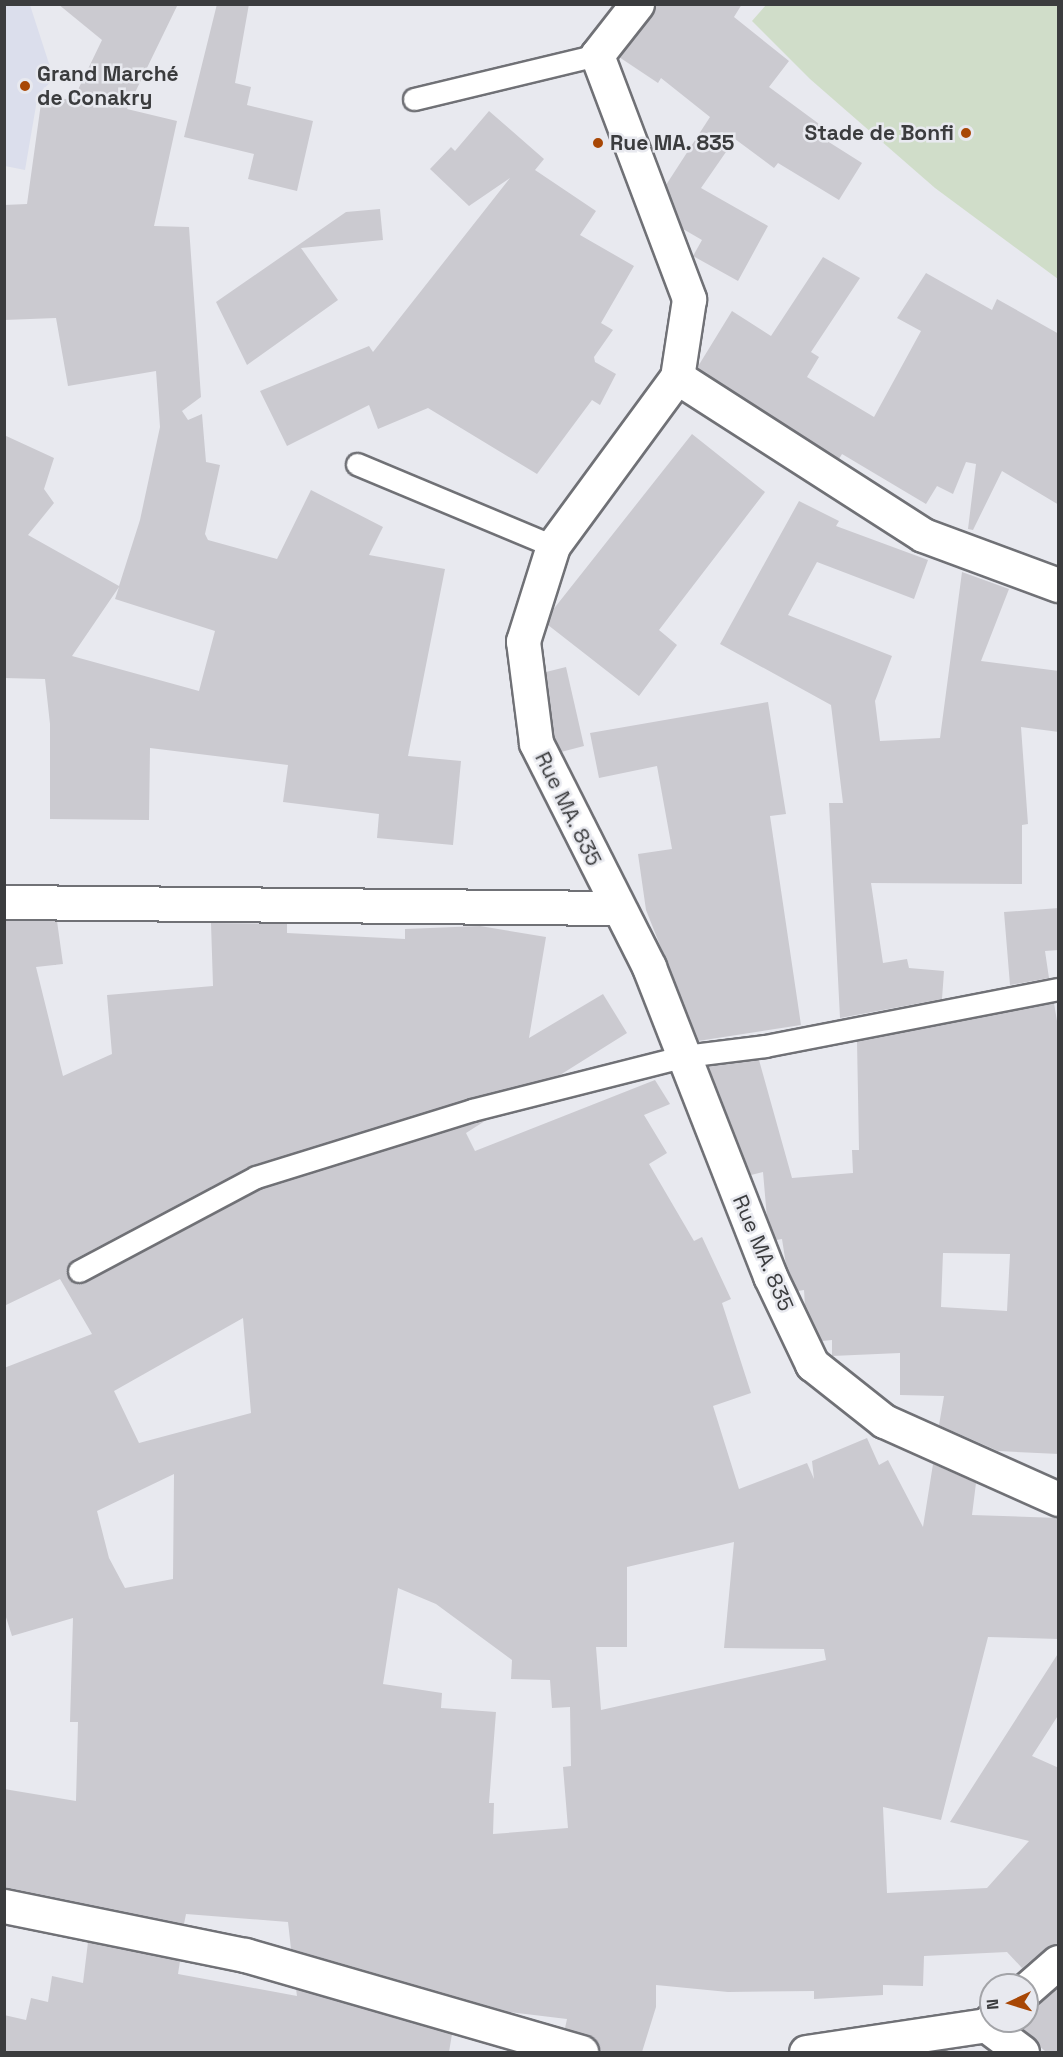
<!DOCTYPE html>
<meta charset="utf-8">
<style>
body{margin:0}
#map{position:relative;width:1063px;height:2057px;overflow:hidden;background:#e8e9ef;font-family:"Space Grotesk",sans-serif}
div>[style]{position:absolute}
.built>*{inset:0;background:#dbdeec}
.green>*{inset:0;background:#d0ddc9}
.building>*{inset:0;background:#cbcad0}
.roads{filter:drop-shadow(2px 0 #707176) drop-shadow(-2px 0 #707176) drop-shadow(0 2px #707176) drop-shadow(0 -2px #707176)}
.service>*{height:21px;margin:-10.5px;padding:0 10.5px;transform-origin:10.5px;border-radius:10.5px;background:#fff}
.minor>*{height:33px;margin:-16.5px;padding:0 16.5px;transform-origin:16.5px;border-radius:16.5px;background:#fff}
.dots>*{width:16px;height:16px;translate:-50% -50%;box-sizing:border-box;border:3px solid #e8e9ef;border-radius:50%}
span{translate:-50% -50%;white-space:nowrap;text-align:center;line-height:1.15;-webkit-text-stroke:5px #e8e9ef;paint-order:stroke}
.poi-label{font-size:21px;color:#3b3c3e;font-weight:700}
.left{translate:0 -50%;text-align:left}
.right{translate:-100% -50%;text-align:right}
.street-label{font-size:21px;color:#3b3c3e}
.frame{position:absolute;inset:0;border:6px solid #3b3c3e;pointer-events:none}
.north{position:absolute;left:979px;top:1973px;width:60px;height:60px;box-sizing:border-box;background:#e8e9ef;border:2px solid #a3a4a8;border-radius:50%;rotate:266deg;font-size:16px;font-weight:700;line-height:24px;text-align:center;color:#3b3c3e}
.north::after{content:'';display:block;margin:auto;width:21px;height:27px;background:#a84705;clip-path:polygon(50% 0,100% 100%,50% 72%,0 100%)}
</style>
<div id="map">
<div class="built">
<div style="clip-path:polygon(4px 5px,30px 5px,54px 79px,38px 94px,25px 170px,5px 166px)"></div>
</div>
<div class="green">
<div style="clip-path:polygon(766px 5px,1058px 5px,1058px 279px,935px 188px,810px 79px,752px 21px)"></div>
</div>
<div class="building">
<div style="clip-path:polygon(evenodd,58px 4px,178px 4px,127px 109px,177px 121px,154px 226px,189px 227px,201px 397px,182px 411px,188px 420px,202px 414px,206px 462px,220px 465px,205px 534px,208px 540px,277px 559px,311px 490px,383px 527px,369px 555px,445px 569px,408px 756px,461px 761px,453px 845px,377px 838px,379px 814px,283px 802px,288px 765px,150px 748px,149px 820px,50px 819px,50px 724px,45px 679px,4px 678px,4px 435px,54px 458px,44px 489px,54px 503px,28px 535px,119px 586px,140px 520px,160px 427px,156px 371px,68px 386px,56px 318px,4px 320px,4px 205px,27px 204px,42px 96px,73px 100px,102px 40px,58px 4px,119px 587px,115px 599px,215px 631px,199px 691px,72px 656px,119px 587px)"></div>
<div style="clip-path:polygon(217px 4px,249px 4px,235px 83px,251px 87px,247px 105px,313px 121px,297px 191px,248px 179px,254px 154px,184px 137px)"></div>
<div style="clip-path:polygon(655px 4px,742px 4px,734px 17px,789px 61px,769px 87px,830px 132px,824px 139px,862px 163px,839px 200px,778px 163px,774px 168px,735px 139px,701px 188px,768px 226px,738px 281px,693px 256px,702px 240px,683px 229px,666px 185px,710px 117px,661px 78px,658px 83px,619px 57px)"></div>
<div style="clip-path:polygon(489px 111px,544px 159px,535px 170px,596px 211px,580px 235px,634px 266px,601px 323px,613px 330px,594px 357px,595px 362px,616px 374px,600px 405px,592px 400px,537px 474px,428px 408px,378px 429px,369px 405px,287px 446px,260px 391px,369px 346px,373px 352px,510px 178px,469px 206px,430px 169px,451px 147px,455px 151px)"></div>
<div style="clip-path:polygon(380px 209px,383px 240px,301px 248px,338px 300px,247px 365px,216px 302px,346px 212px)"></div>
<div style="clip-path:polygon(823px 257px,860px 278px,811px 352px,819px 357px,807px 377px,874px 417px,921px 331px,897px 318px,926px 273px,992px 310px,997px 299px,1059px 334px,1059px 505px,1002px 471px,973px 530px,968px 529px,976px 464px,966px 462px,953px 494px,937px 486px,926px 504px,842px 454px,839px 459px,697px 368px,732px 311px,771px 336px)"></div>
<div style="clip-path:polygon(692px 434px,765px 492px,659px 630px,677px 645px,639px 696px,548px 625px,552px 611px)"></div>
<div style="clip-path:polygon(799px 501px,839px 521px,836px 526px,928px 560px,914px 599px,817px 562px,788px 615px,892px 656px,875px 701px,880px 741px,940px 738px,962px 572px,1009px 589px,981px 661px,1059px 671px,1059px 732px,1021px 727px,1028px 824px,1022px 825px,1022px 884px,871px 883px,883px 963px,907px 959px,909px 968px,944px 971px,942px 999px,840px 1018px,829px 803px,843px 803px,831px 705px,720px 644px)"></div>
<div style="clip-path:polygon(566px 667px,584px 746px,561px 752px,554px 737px,546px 672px)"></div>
<div style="clip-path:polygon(768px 702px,786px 814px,770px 816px,801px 1025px,698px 1041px,646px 910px,638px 854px,672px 849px,657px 766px,599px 778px,590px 733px)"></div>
<div style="clip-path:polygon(1059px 908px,1059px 950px,1045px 951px,1049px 978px,1010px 985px,1004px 912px)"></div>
<div style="clip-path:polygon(evenodd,4px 921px,57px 921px,63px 964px,36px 967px,63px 1076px,112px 1054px,107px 995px,213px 986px,211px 923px,287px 924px,287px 933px,405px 939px,405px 929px,480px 926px,546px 937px,529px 1038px,603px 994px,627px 1033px,560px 1075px,250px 1166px,73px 1260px,68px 1276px,73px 1282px,85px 1282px,261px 1189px,488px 1119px,466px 1133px,475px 1151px,655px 1080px,670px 1104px,644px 1115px,667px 1153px,649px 1164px,694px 1241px,702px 1237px,731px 1299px,722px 1303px,751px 1393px,713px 1406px,739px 1489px,807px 1463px,814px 1479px,812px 1461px,867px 1438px,879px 1465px,888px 1460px,923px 1527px,933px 1464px,976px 1483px,972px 1515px,1059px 1518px,1059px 1639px,988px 1637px,941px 1820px,883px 1807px,887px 1893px,987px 1888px,1029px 1841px,950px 1822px,1059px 1652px,1059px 1714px,1032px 1756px,1059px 1768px,1059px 1944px,1046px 1948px,1022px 1968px,1007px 1952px,924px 1956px,923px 1986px,883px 1985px,883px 1995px,814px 1999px,814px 1991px,728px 1992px,656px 1985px,656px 2007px,642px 2052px,602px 2052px,594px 2039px,565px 2028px,567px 2019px,509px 2012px,291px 1949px,288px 1922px,186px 1914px,184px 1924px,4px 1887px,4px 1789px,76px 1801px,78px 1722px,70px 1722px,73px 1618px,12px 1636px,4px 1611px,4px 1368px,92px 1334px,60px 1279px,4px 1306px,4px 921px,243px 1318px,251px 1413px,139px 1443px,114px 1391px,243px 1318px,4px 921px,174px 1474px,173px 1579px,125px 1588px,109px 1558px,97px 1511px,174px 1474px,4px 921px,734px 1542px,724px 1648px,824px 1649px,826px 1660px,601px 1710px,596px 1647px,627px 1647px,627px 1567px,734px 1542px,4px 921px,398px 1588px,436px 1604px,512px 1660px,511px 1679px,550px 1680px,552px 1708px,570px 1707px,571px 1766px,563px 1767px,568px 1828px,493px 1834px,494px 1803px,489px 1803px,496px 1712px,441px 1708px,442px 1693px,383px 1684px,398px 1588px)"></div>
<div style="clip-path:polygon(evenodd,1054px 1003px,1059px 1033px,1059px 1454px,998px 1451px,939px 1425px,944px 1396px,900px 1395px,900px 1353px,832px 1356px,832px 1340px,822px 1341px,805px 1306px,804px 1290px,798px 1291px,786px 1265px,782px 1239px,776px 1240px,767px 1218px,763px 1172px,751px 1175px,708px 1066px,759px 1060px,792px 1178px,853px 1173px,852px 1150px,859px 1150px,857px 1041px,1054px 1003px,943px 1253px,1010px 1254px,1007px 1311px,941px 1307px,943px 1253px)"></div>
<div style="clip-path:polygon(88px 1942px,180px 1961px,178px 1974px,297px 1996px,296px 1989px,452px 2034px,449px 2052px,4px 2052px,4px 2015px,26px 2020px,31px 1998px,48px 2002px,52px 1976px,83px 1983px)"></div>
<div style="clip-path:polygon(1059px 1986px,1059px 2052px,1046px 2052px,1015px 2024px,1027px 2021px,1027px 2007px)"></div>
</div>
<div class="roads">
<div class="service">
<div style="left:414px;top:99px;width:188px;rotate:-13.5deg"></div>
<div style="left:357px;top:464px;width:212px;rotate:22.7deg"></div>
<div style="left:79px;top:1271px;width:200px;rotate:-28deg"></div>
<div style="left:256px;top:1177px;width:226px;rotate:-17.2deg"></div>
<div style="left:472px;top:1110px;width:220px;rotate:-14.2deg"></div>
<div style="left:685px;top:1056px;width:81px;rotate:-7.1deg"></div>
<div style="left:765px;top:1046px;width:298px;rotate:-11deg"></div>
</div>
<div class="minor">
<div style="left:637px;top:4px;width:65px;rotate:128.1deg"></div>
<div style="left:597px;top:55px;width:261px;rotate:69.3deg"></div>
<div style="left:689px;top:299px;width:79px;rotate:98.7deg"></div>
<div style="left:677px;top:377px;width:210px;rotate:126.3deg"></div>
<div style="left:553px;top:546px;width:100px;rotate:107.5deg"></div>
<div style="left:523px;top:641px;width:103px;rotate:82.7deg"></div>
<div style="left:536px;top:743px;width:251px;rotate:63.2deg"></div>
<div style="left:649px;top:967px;width:332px;rotate:68.6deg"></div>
<div style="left:770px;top:1276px;width:98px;rotate:64.5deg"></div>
<div style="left:812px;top:1364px;width:92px;rotate:38.4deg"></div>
<div style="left:884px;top:1421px;width:191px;rotate:24.1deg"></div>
<div style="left:677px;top:377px;width:292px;rotate:32.7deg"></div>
<div style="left:923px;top:535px;width:144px;rotate:20.3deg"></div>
<div style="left:4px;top:902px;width:613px;rotate:0.56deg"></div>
<div style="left:4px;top:1906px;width:246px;rotate:11.5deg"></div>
<div style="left:245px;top:1955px;width:350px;rotate:16.1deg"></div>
<div style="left:1027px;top:1989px;width:41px;rotate:-41.1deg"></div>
<div style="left:986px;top:2025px;width:45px;rotate:36.9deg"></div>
<div style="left:806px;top:2052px;width:182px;rotate:-8.5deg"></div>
<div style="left:986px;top:2025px;width:7px;rotate:-45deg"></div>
</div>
</div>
<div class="dots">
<div style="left:25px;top:86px;background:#a84705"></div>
<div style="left:966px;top:133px;background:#a84705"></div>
<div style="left:598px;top:143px;background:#a84705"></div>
</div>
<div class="poi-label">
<span class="left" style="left:37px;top:86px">Grand Marché<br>de Conakry</span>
<span class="right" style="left:954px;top:133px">Stade de Bonfi</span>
<span class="left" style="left:610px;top:143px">Rue MA. 835</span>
</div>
<div class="street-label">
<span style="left:568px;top:809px;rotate:64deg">Rue MA. 835</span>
<span style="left:763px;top:1253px;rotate:67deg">Rue MA. 835</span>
</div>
<div class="frame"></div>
<div class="north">N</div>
</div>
